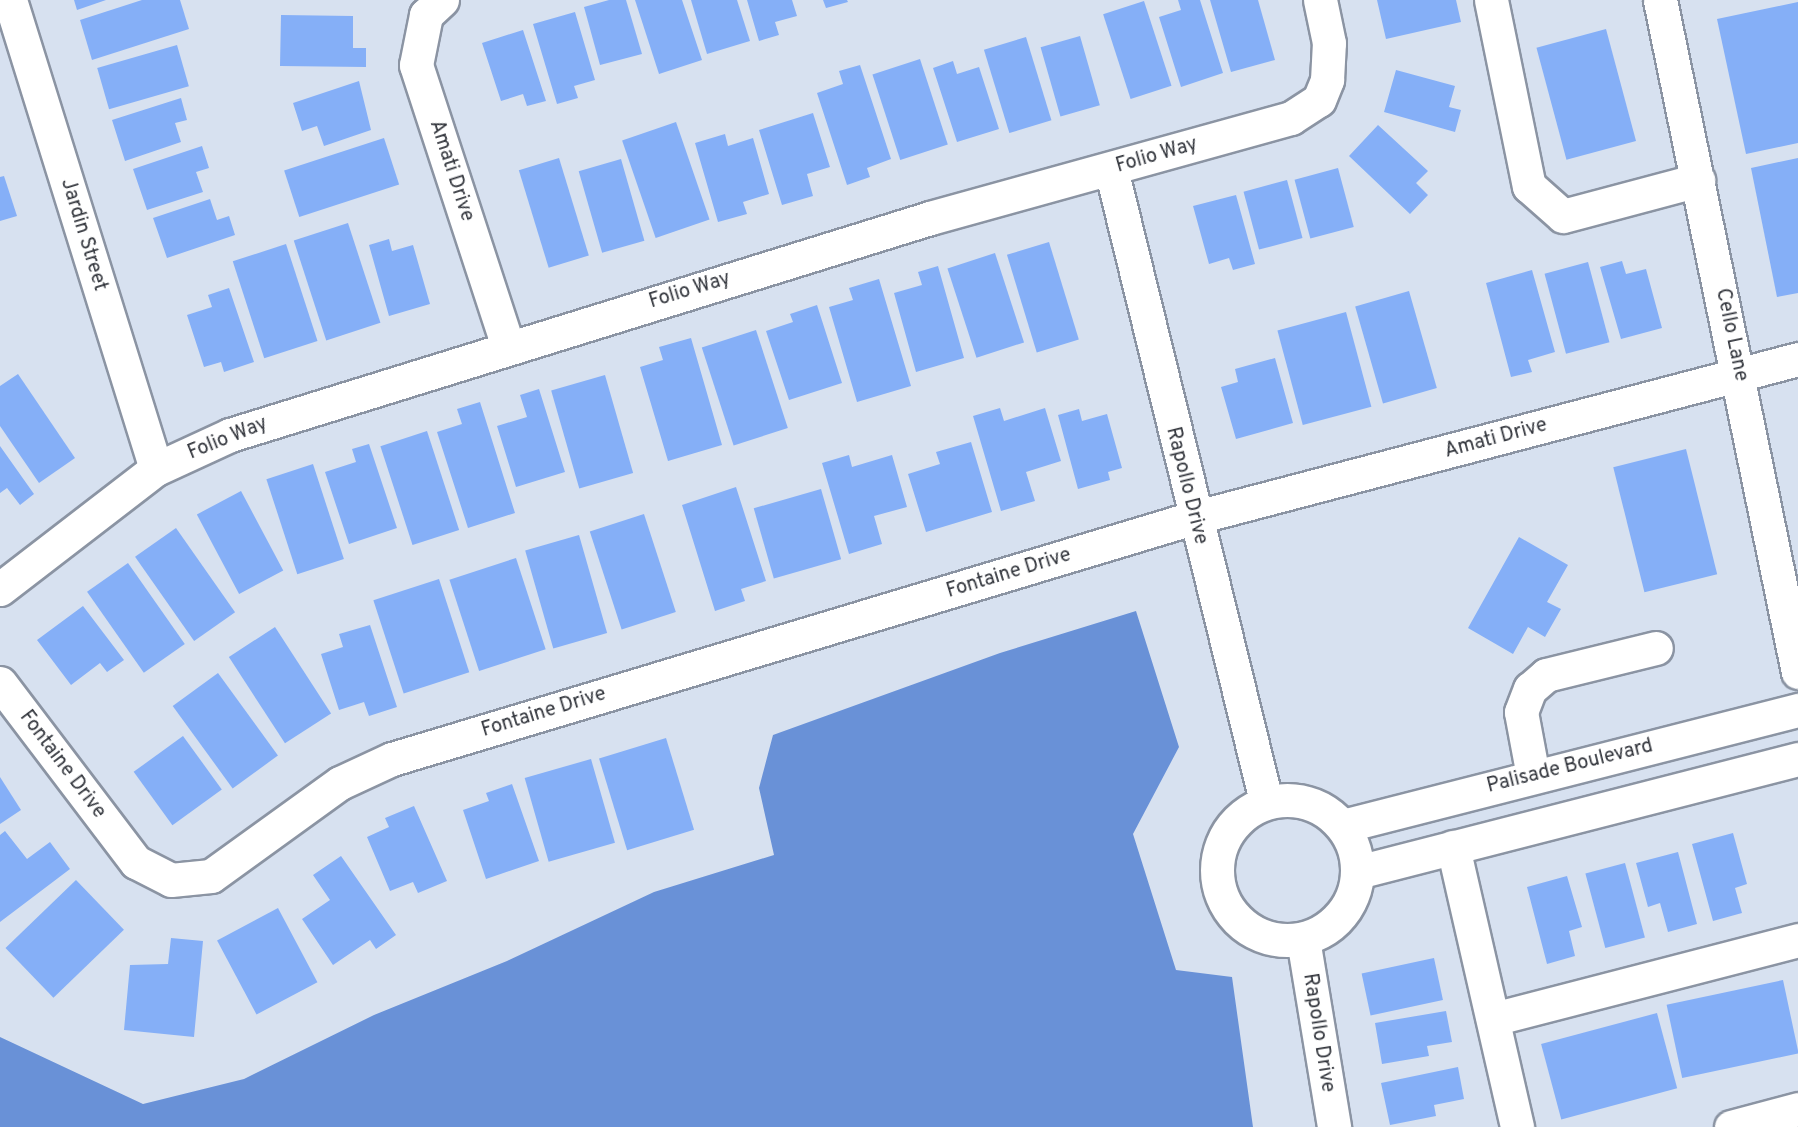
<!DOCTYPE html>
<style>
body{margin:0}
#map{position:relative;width:1798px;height:1127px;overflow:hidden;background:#d7e1f0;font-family:Overpass,sans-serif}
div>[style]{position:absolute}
.water>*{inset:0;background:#6991d7}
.building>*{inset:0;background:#85aff7;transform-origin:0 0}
.roads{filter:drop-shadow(2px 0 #8b94a3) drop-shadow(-2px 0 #8b94a3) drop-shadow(0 2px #8b94a3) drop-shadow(0 -2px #8b94a3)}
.minor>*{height:33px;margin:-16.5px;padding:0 16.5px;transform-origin:16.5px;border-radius:16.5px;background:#fff}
.minor>.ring{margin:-16.5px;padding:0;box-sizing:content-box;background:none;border:33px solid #fff;border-radius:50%}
span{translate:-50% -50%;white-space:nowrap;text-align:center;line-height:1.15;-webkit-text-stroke:5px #fff;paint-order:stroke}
.street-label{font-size:20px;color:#31343b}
</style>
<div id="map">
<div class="water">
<div style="clip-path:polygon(1136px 611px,1179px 747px,1133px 834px,1176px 970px,1232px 977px,1253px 1127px,0 1127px,0 1037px,143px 1104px,244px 1079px,374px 1015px,507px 961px,654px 892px,774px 855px,759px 788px,773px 735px,1000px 653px)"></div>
</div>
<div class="building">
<div style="clip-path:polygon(74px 0,106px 0,77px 10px)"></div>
<div style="clip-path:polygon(142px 0,180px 0,189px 29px,92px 60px,80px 20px)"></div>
<div style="clip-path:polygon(609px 0,626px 0,642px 54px,600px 65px,584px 7px)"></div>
<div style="clip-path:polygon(635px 0,682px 0,702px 60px,659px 74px)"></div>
<div style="clip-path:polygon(691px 0,737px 0,750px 41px,707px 54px)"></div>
<div style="clip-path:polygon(747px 0,792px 0,797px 16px,775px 22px,779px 35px,759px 41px)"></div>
<div style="clip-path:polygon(823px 0,847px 0,848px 2px,826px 8px)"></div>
<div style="clip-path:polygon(1178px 0,1200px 0,1223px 73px,1181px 87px,1159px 17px,1181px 10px)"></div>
<div style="clip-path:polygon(1210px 0,1258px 0,1275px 60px,1231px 72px)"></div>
<div style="clip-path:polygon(1377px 0,1456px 0,1461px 22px,1386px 39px)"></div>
<div style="left:1144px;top:1px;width:89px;height:43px;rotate:72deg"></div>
<div style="clip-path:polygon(1798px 2px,1798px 143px,1746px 154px,1717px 19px)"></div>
<div style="clip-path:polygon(575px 12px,595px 80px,574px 86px,578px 98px,557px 104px,533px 24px)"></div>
<div style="clip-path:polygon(281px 15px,353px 16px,353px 48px,366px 48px,366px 67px,280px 66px)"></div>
<div style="left:1606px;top:29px;width:116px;height:72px;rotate:75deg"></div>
<div style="clip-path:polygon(523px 30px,546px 101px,527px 106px,523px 94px,501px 101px,482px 43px)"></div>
<div style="left:1080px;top:36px;width:72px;height:41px;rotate:74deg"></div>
<div style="left:1026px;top:37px;width:87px;height:44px;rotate:73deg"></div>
<div style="left:177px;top:45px;width:43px;height:83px;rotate:74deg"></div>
<div style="left:920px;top:59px;width:90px;height:50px;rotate:72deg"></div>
<div style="clip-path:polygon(953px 61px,957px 74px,979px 67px,999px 129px,957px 142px,933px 68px)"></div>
<div style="clip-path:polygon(860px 65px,891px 159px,867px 168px,870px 177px,847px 185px,817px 93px,843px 84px,839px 71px)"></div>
<div style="clip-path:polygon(1396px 70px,1455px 86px,1449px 107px,1461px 110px,1455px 132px,1384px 112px)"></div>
<div style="clip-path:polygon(359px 81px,371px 130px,324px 146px,317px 126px,302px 131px,293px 103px)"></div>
<div style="clip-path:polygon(181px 98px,187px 120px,175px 123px,181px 142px,125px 161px,112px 120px)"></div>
<div style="clip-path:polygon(813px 113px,830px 167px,807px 174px,813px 196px,782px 205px,759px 130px)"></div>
<div style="left:676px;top:122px;width:103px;height:57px;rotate:71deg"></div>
<div style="clip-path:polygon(1378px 125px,1428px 171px,1416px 183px,1428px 195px,1410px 214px,1349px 156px)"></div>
<div style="clip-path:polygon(725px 134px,728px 146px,753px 138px,769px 194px,743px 202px,747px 214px,718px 222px,695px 143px)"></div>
<div style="left:384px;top:138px;width:49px;height:105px;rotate:72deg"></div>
<div style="clip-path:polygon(202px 146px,209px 168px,196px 172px,203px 192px,147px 210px,133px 169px)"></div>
<div style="left:559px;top:158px;width:102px;height:42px;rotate:73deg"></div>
<div style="clip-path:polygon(1798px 158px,1798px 293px,1777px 297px,1751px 168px)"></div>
<div style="left:621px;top:159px;width:85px;height:44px;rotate:74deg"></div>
<div style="left:1338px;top:168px;width:61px;height:45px;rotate:75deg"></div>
<div style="clip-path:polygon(4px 176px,17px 216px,0 221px,0 177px)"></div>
<div style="left:1287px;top:180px;width:60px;height:45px;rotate:75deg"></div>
<div style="clip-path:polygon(1236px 195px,1255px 264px,1233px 270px,1229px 258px,1209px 264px,1193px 206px)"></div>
<div style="clip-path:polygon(210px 199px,217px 220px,229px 216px,235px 235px,167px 258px,153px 218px)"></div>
<div style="left:348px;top:223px;width:105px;height:57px;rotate:72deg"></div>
<div style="clip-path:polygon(389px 239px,392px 251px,413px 245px,430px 304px,389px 316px,369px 245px)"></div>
<div style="left:1049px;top:242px;width:102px;height:44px;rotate:73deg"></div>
<div style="left:286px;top:244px;width:102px;height:56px;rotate:72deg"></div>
<div style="left:995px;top:253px;width:94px;height:50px;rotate:72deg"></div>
<div style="clip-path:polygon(1622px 261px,1626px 274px,1646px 269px,1662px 328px,1621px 339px,1600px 267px)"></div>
<div style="left:1588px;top:262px;width:83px;height:45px;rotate:75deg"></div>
<div style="clip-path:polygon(938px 266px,964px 358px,916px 372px,894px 293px,922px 285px,918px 272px)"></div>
<div style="clip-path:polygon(1532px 270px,1555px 352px,1528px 360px,1532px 372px,1511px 377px,1486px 283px)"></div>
<div style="clip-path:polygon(879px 279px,911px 386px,857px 402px,829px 307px,853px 300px,849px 288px)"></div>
<div style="clip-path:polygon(229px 288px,254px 362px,224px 372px,221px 362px,204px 367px,187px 315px,212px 307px,208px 295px)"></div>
<div style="left:1409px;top:291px;width:101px;height:56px;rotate:74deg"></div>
<div style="clip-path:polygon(817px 305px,842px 383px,789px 400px,766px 331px,793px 322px,790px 314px)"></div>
<div style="left:1346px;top:312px;width:98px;height:71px;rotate:75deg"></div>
<div style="left:756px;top:330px;width:103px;height:57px;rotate:72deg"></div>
<div style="clip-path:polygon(691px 338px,722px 445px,668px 461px,640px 367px,663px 360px,659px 347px)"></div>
<div style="clip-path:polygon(1275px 358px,1293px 423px,1236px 439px,1221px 387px,1238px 382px,1235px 369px)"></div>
<div style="clip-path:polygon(18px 374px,75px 458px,39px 483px,0 426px,0 386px)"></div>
<div style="left:605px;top:375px;width:102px;height:56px;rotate:74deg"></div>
<div style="clip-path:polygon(539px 389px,565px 472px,516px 487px,497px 426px,527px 417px,520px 395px)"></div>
<div style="clip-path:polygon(480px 402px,515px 513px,468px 528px,437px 432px,462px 424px,457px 409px)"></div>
<div style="clip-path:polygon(1000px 408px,1004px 421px,1045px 408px,1061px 461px,1026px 472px,1035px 501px,1001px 511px,973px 416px)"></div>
<div style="clip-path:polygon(1079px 409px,1082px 421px,1107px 414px,1122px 468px,1108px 472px,1110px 480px,1078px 489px,1058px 415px)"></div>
<div style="left:427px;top:431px;width:104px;height:49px;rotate:72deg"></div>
<div style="clip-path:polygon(971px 442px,992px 512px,926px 532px,908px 474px,940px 464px,936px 452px)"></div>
<div style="clip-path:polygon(369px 444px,397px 528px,349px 544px,325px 472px,356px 462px,352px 449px)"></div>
<div style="clip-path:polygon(0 446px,34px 494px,20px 505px,7px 488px,0 493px)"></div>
<div style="left:1686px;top:449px;width:129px;height:75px;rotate:76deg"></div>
<div style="clip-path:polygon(849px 455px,852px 467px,892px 455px,907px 507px,874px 516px,882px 544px,849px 554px,822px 463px)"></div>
<div style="left:313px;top:464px;width:100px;height:49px;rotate:72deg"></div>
<div style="clip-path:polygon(736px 487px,766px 581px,741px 589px,745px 601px,715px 611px,682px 505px)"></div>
<div style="left:821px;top:489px;width:73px;height:70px;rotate:74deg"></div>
<div style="left:241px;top:491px;width:90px;height:50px;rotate:62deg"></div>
<div style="left:644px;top:514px;width:103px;height:57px;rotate:72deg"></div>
<div style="left:176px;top:528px;width:103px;height:50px;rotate:55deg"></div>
<div style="left:579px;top:535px;width:102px;height:56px;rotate:74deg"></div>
<div style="clip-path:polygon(1519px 537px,1568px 565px,1547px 602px,1561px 609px,1545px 637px,1528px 627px,1513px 654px,1468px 628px)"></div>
<div style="left:516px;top:558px;width:96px;height:70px;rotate:72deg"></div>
<div style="left:128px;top:563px;width:99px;height:50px;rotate:55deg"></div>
<div style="left:439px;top:579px;width:98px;height:69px;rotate:72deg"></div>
<div style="clip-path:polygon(83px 606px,124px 660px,107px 672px,100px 663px,71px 685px,37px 640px)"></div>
<div style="clip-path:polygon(370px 625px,397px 707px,369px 716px,364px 702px,339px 710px,321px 654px,343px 647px,339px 634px)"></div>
<div style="left:275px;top:627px;width:103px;height:55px;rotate:57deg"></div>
<div style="left:218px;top:673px;width:102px;height:56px;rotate:54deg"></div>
<div style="left:183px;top:736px;width:66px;height:61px;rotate:54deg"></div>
<div style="left:666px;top:738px;width:96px;height:70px;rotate:73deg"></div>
<div style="left:591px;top:759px;width:87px;height:69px;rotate:74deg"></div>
<div style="clip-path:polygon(0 777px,21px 810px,0 824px)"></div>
<div style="clip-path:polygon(512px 784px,539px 861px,486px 879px,463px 810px,489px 801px,486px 793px)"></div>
<div style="clip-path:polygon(414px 806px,447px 881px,418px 893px,413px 882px,390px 891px,367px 837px,389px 827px,385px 818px)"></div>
<div style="clip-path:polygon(5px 831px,27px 859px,50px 842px,70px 869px,0 922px,0 835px)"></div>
<div style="clip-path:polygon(1733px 833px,1747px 884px,1735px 888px,1742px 913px,1713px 921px,1692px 844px)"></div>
<div style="clip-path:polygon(1678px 852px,1697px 924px,1668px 932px,1660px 903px,1648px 907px,1636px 863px)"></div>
<div style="clip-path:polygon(341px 856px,396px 935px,376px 949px,370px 940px,333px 965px,302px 919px,330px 900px,313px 875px)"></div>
<div style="left:1625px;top:863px;width:77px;height:41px;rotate:75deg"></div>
<div style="clip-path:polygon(1567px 876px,1582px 927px,1569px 931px,1575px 956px,1547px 964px,1527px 887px)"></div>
<div style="left:76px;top:880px;width:69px;height:98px;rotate:46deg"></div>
<div style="left:278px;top:908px;width:84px;height:69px;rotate:62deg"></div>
<div style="clip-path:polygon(171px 938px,203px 941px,194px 1037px,124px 1030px,130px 965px,168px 964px)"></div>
<div style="left:1434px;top:958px;width:43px;height:74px;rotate:78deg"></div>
<div style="left:1783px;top:980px;width:75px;height:119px;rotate:78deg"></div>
<div style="clip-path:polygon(1446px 1011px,1452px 1042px,1427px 1046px,1429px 1056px,1382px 1064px,1375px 1023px)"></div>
<div style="left:1657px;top:1013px;width:78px;height:120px;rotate:75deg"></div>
<div style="clip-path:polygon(1458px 1067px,1464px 1099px,1434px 1105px,1436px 1116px,1390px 1125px,1381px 1083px)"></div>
</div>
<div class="roads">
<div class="minor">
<div style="left:10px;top:0;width:491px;rotate:72.7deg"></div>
<div style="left:442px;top:0;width:22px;rotate:137deg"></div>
<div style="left:426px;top:15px;width:51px;rotate:101.3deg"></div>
<div style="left:416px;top:65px;width:297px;rotate:71.9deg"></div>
<div style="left:1491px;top:0;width:190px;rotate:78.5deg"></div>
<div style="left:1529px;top:186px;width:45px;rotate:41.4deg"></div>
<div style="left:1563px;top:216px;width:140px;rotate:-14.9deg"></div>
<div style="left:1660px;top:0;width:686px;rotate:78.4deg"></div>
<div style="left:1111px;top:169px;width:651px;rotate:76.22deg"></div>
<div style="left:0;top:589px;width:197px;rotate:-37.6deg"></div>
<div style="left:156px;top:469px;width:81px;rotate:-24.7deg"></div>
<div style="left:230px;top:435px;width:733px;rotate:-17.22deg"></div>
<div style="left:930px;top:218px;width:375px;rotate:-15.5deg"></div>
<div style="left:1291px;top:118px;width:33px;rotate:-33deg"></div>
<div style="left:1319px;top:100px;width:22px;rotate:-68deg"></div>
<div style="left:1327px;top:80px;width:37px;rotate:-87deg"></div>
<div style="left:1329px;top:43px;width:44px;rotate:-101.8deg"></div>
<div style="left:0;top:683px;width:225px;rotate:52.8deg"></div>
<div style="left:136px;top:862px;width:39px;rotate:27deg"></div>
<div style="left:171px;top:880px;width:40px;rotate:-5.7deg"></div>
<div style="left:211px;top:876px;width:159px;rotate:-35.8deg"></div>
<div style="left:340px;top:783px;width:57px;rotate:-24.8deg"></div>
<div style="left:392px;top:759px;width:836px;rotate:-16.75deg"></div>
<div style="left:1193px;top:518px;width:626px;rotate:-14.72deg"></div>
<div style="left:1533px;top:776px;width:65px;rotate:-100.6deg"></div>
<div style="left:1521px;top:712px;width:25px;rotate:-69deg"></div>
<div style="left:1530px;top:689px;width:21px;rotate:-41deg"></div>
<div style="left:1546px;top:675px;width:113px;rotate:-13.8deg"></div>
<div class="ring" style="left:1217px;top:800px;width:107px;height:107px"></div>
<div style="left:1343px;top:826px;width:470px;rotate:-14.3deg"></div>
<div style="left:1453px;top:847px;width:287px;rotate:77.1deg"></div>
<div style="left:1358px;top:872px;width:454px;rotate:-14.4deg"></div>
<div style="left:1303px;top:939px;width:191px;rotate:80.6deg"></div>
<div style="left:1493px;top:1019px;width:315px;rotate:-14.5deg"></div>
<div style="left:1731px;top:1127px;width:69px;rotate:-15deg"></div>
</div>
</div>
<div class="street-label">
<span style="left:1157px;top:156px;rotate:-16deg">Folio Way</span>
<span style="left:451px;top:171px;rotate:72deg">Amati Drive</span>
<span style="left:83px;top:235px;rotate:73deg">Jardin Street</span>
<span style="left:690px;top:291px;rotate:-17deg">Folio Way</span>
<span style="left:1731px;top:335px;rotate:78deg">Cello Lane</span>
<span style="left:228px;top:439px;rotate:-22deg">Folio Way</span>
<span style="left:1496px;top:439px;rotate:-15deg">Amati Drive</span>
<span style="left:1186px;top:486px;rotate:76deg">Rapollo Drive</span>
<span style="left:1009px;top:574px;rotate:-17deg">Fontaine Drive</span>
<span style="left:544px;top:713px;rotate:-17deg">Fontaine Drive</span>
<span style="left:62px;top:765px;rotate:53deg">Fontaine Drive</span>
<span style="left:1570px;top:767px;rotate:-14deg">Palisade Boulevard</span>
<span style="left:1318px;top:1033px;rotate:81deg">Rapollo Drive</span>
</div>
</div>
